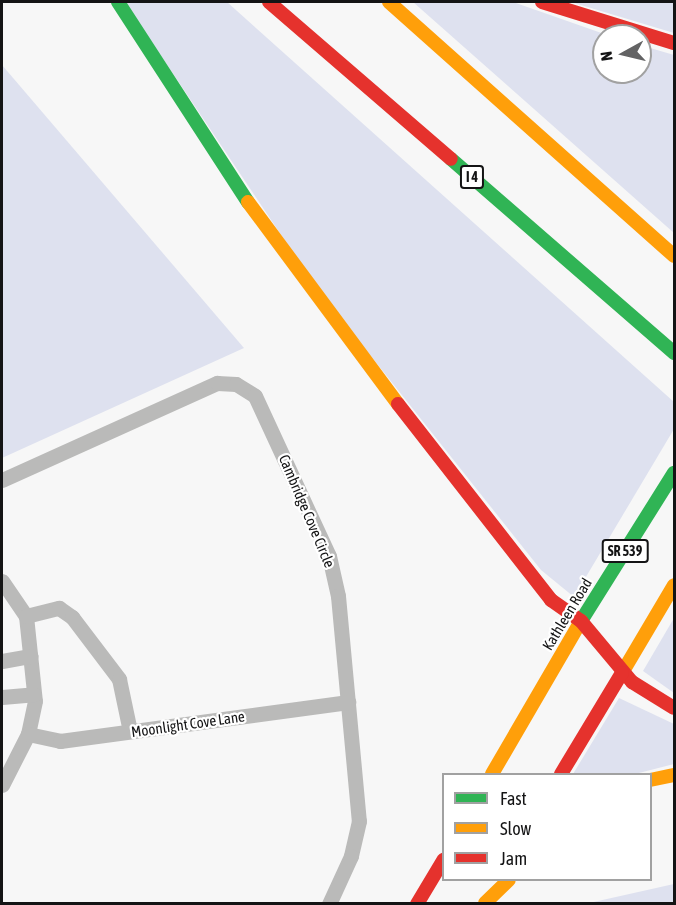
<!DOCTYPE html>
<style>
body{margin:0}
#map{position:relative;width:676px;height:905px;overflow:hidden;background:#f7f7f7;font-family:"Asap Condensed",sans-serif}
div>[style]{position:absolute}
.green>*{inset:0;background:#dee1ef}
.street>*{height:15px;margin:-7.5px;padding:0 7.5px;transform-origin:7.5px;border-radius:7.5px;background:#babab9}
.fast>*{height:14px;margin:-7px;padding:0 7px;transform-origin:7px;border-radius:7px;background:#30b455}
.slow>*{height:14px;margin:-7px;padding:0 7px;transform-origin:7px;border-radius:7px;background:#ff9f0a}
.jam>*{height:14px;margin:-7px;padding:0 7px;transform-origin:7px;border-radius:7px;background:#e5322d}
span{translate:-50% -50%;white-space:nowrap;text-align:center;line-height:1.15;-webkit-text-stroke:4.5px #fff;paint-order:stroke}
.shield-label span{padding:2px 4px;background:#fff;border:2px solid;border-radius:4px;-webkit-text-stroke-width:0}
.shield-label{font-size:14px;color:#141415;font-weight:700}
.street-label{font-size:15px;color:#141415}
.frame{position:absolute;inset:0;border:3px solid #141415;pointer-events:none}
.legend{position:absolute;left:442px;top:773px;width:210px;height:108px;box-sizing:border-box;background:#fff;border:2px solid #a1a1a1;margin:0;padding:8px 10px;list-style:none;font-size:18px;color:#141415}
.legend li{display:flex;align-items:center;gap:12px;height:30px}
.legend b{width:30px;border:2px solid #a1a1a1}
.north{position:absolute;left:592px;top:24px;width:60px;height:60px;box-sizing:border-box;background:#fff;border:2px solid #a1a1a1;border-radius:50%;rotate:262deg;font-size:16px;font-weight:700;line-height:24px;text-align:center;color:#141415}
.north::after{content:'';display:block;margin:auto;width:21px;height:27px;background:#636364;clip-path:polygon(50% 0,100% 100%,50% 72%,0 100%)}
</style>
<div id="map">
<div class="green">
<div style="clip-path:polygon(125px 2px,227px 2px,674px 402px,674px 429px,574px 597px,541px 570px,316px 287px)"></div>
<div style="clip-path:polygon(413px 2px,513px 2px,610px 36px,604px 36px,604px 72px,640px 72px,640px 45px,674px 55px,674px 233px)"></div>
<div style="clip-path:polygon(571px 2px,674px 2px,674px 33px)"></div>
<div style="clip-path:polygon(2px 65px,244px 348px,2px 458px)"></div>
<div style="clip-path:polygon(674px 618px,674px 693px,643px 671px)"></div>
<div style="clip-path:polygon(619px 698px,674px 724px,674px 764px,635px 774px,573px 774px)"></div>
<div style="clip-path:polygon(674px 884px,674px 903px,589px 903px)"></div>
</div>
<div class="street">
<div style="left:2px;top:480px;width:236px;rotate:-24.3deg"></div>
<div style="left:217px;top:383px;width:19px;rotate:3deg"></div>
<div style="left:236px;top:384px;width:22px;rotate:32deg"></div>
<div style="left:255px;top:396px;width:176px;rotate:65.2deg"></div>
<div style="left:329px;top:556px;width:41px;rotate:77.3deg"></div>
<div style="left:338px;top:596px;width:226px;rotate:84.7deg"></div>
<div style="left:359px;top:821px;width:36px;rotate:103deg"></div>
<div style="left:351px;top:856px;width:53px;rotate:114.6deg"></div>
<div style="left:2px;top:581px;width:42px;rotate:55.6deg"></div>
<div style="left:26px;top:616px;width:85px;rotate:84deg"></div>
<div style="left:35px;top:701px;width:34px;rotate:102deg"></div>
<div style="left:28px;top:734px;width:57px;rotate:117deg"></div>
<div style="left:26px;top:616px;width:34px;rotate:-14deg"></div>
<div style="left:59px;top:608px;width:16px;rotate:35deg"></div>
<div style="left:72px;top:617px;width:78px;rotate:52.8deg"></div>
<div style="left:119px;top:679px;width:53px;rotate:78.1deg"></div>
<div style="left:2px;top:661px;width:29px;rotate:-10deg"></div>
<div style="left:2px;top:697px;width:32px;rotate:-5deg"></div>
<div style="left:28px;top:734px;width:33px;rotate:12deg"></div>
<div style="left:60px;top:741px;width:291px;rotate:-7.7deg"></div>
</div>
<div class="fast">
<div style="left:118px;top:2px;width:239px;rotate:57deg"></div>
<div style="left:451px;top:159px;width:296px;rotate:41deg"></div>
<div style="left:581px;top:621px;width:175px;rotate:-57.9deg"></div>
</div>
<div class="slow">
<div style="left:389px;top:2px;width:382px;rotate:41.7deg"></div>
<div style="left:248px;top:202px;width:252px;rotate:53.4deg"></div>
<div style="left:622px;top:673px;width:102px;rotate:-59.4deg"></div>
<div style="left:492px;top:774px;width:177px;rotate:-59.8deg"></div>
<div style="left:650px;top:780px;width:25px;rotate:-12deg"></div>
<div style="left:485px;top:903px;width:33px;rotate:-44deg"></div>
</div>
<div class="jam">
<div style="left:269px;top:2px;width:240px;rotate:40.8deg"></div>
<div style="left:542px;top:2px;width:138px;rotate:17.3deg"></div>
<div style="left:398px;top:404px;width:249px;rotate:52deg"></div>
<div style="left:551px;top:600px;width:37px;rotate:35deg"></div>
<div style="left:581px;top:621px;width:80px;rotate:50.1deg"></div>
<div style="left:632px;top:682px;width:49px;rotate:31.8deg"></div>
<div style="left:561px;top:774px;width:118px;rotate:-58.9deg"></div>
<div style="left:417px;top:904px;width:52px;rotate:-59deg"></div>
</div>
<div class="shield-label">
<span style="left:472px;top:177px">I 4</span>
<span style="left:625px;top:551px">SR 539</span>
</div>
<div class="street-label">
<span style="left:307px;top:511px;rotate:67deg">Cambridge Cove Circle</span>
<span style="left:567px;top:614px;rotate:-59deg">Kathleen Road</span>
<span style="left:188px;top:724px;rotate:-8deg">Moonlight Cove Lane</span>
</div>
<div class="frame"></div>
<ul class="legend">
<li><b style="height:8px;background:#30b455"></b>Fast</li>
<li><b style="height:8px;background:#ff9f0a"></b>Slow</li>
<li><b style="height:8px;background:#e5322d"></b>Jam</li>
</ul>
<div class="north">N</div>
</div>
